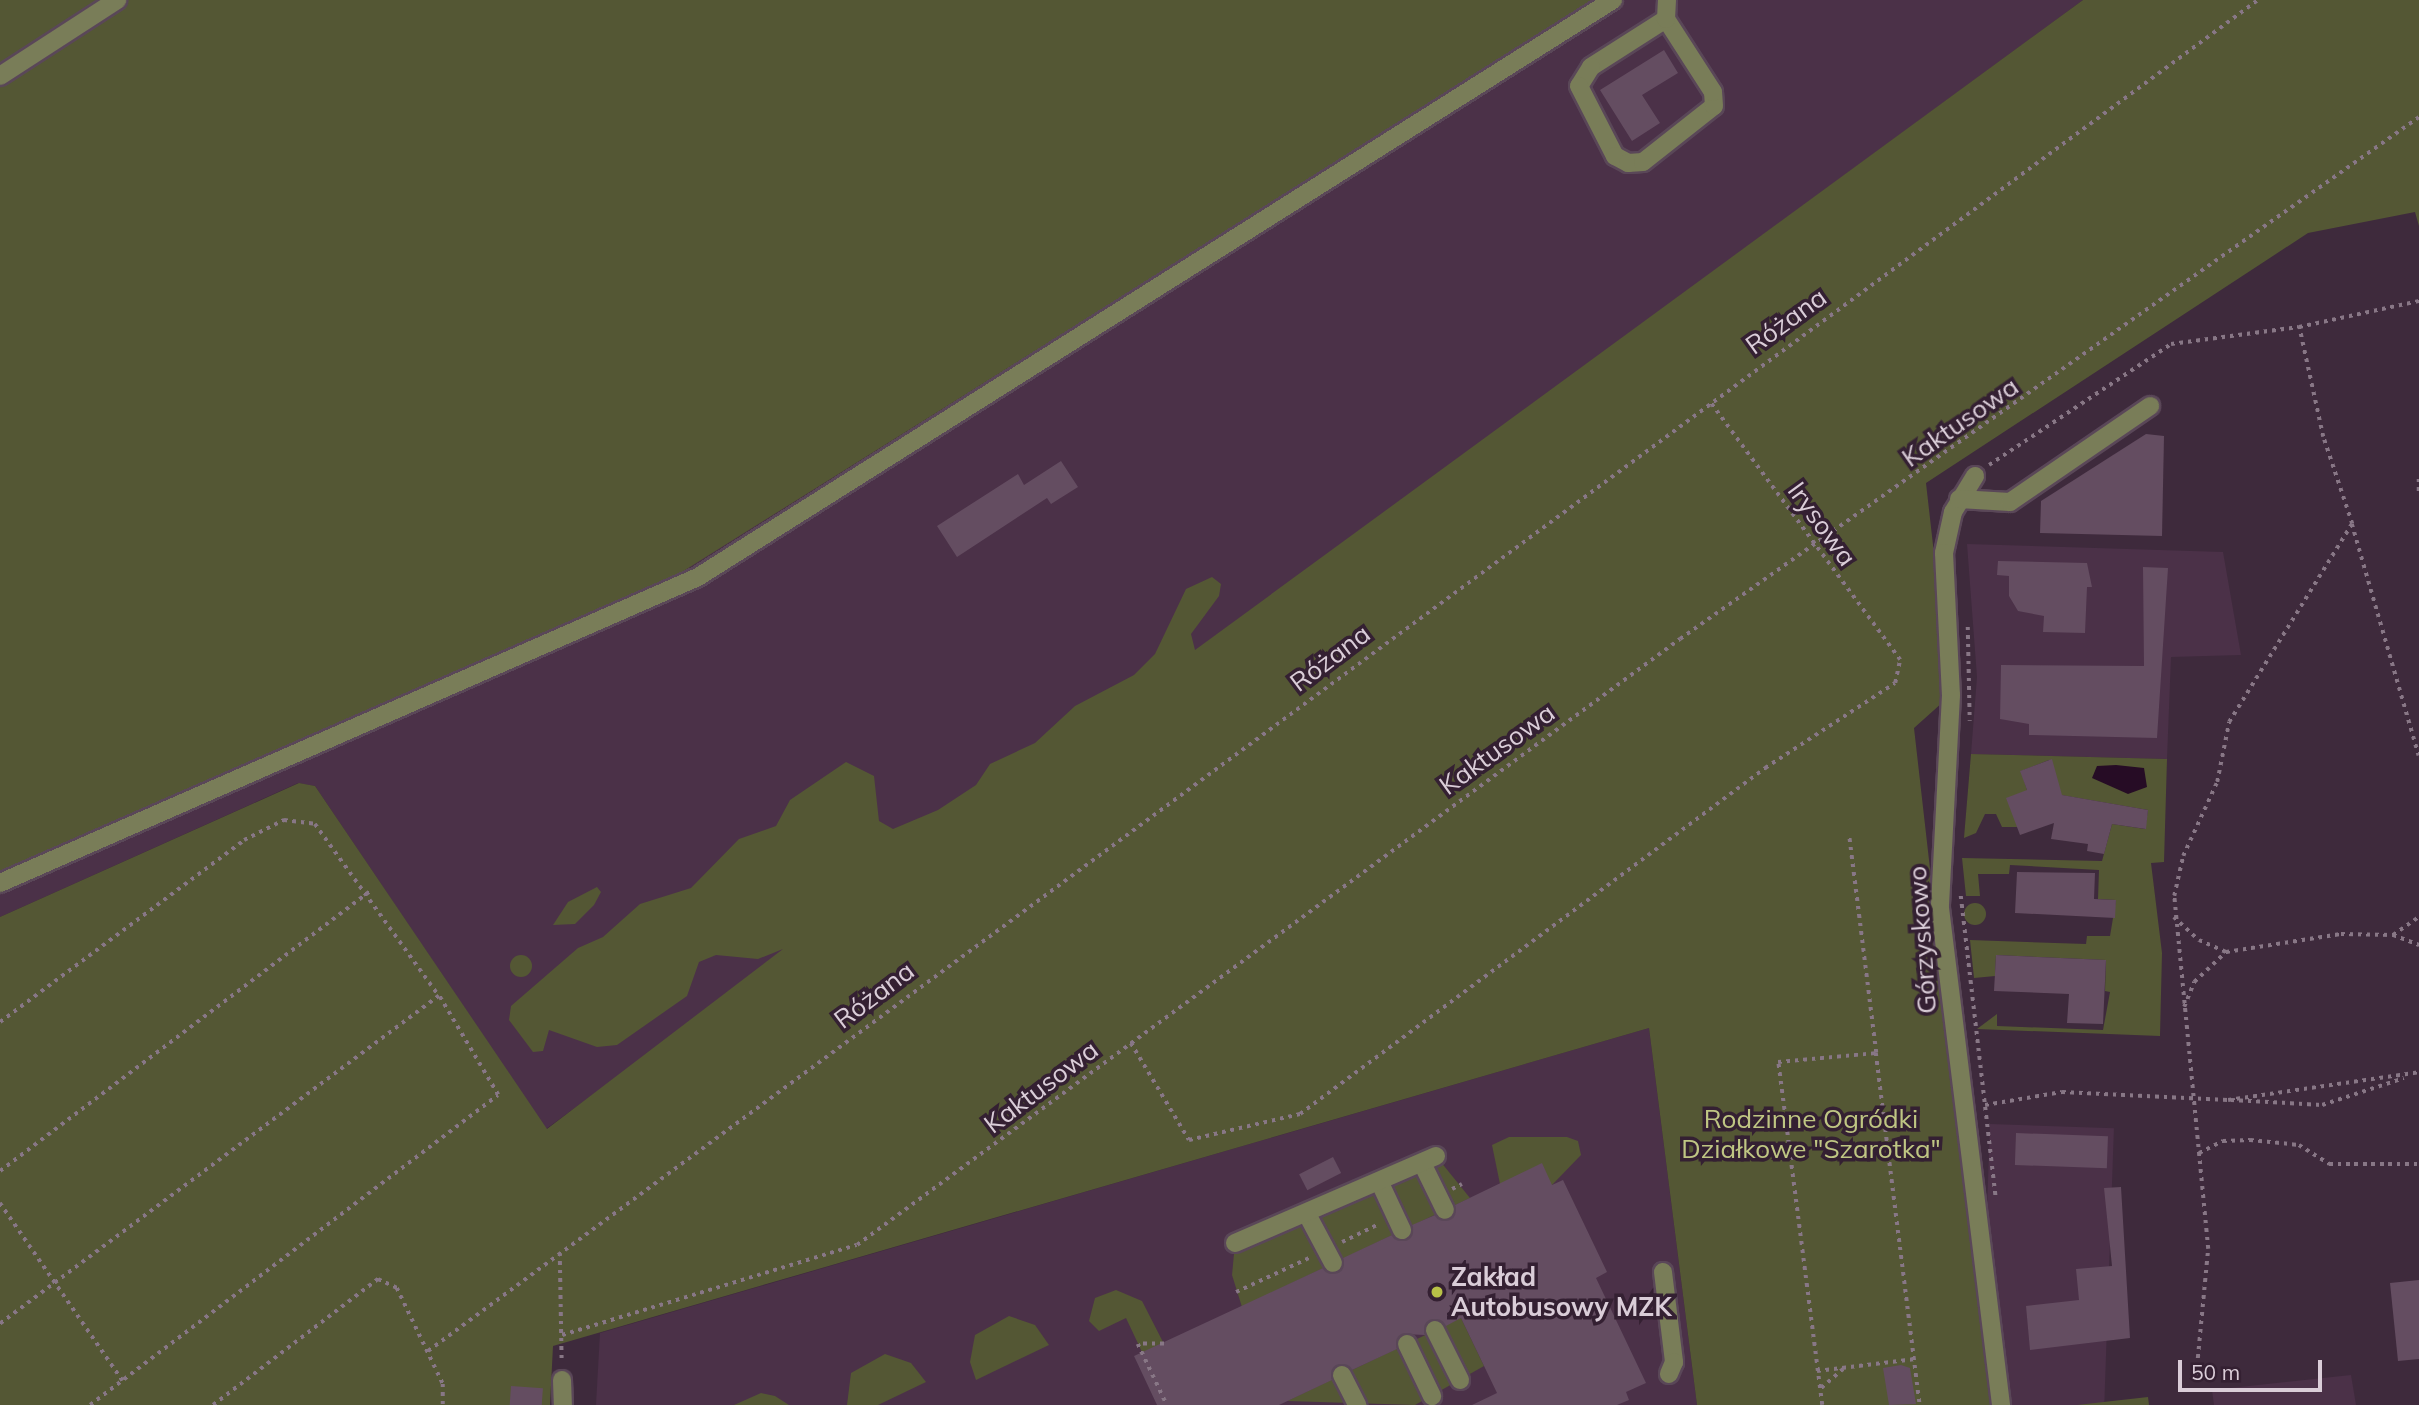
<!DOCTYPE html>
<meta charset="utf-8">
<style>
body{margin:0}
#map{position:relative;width:2419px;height:1405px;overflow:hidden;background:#3e2a3c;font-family:Mulish,sans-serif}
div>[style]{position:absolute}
.built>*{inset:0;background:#4b3148;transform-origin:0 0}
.green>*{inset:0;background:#545734}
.round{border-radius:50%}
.water>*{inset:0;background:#260c25}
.building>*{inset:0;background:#644d61;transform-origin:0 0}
.path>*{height:3.5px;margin-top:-1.75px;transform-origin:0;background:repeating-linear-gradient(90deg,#887786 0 3.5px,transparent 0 8.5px)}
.roads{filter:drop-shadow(2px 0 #5a4758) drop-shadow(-2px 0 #5a4758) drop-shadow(0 2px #5a4758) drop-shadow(0 -2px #5a4758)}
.minor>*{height:18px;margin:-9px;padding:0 9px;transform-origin:9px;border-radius:9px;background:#797d58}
.dots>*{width:19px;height:19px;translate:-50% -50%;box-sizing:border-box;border:4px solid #342032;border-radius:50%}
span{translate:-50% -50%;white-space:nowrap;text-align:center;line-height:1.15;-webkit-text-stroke:7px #342032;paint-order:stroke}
.street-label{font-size:26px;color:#dacdd8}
.park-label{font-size:26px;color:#bfc683}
.poi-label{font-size:26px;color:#dacdd8;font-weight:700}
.left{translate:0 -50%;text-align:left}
.scale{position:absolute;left:2178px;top:1360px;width:144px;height:32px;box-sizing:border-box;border:4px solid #dacdd8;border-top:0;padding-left:9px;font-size:21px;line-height:24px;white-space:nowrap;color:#dacdd8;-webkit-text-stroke:5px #342032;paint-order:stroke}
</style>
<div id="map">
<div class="built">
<div style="clip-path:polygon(0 0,2083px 0,546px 1129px,315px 786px,298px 783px,0 917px)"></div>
<div style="clip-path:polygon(1967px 544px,2223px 552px,2241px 655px,2171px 657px,2167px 759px,1971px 754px,1977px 677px)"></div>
<div style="clip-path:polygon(1649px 1028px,1697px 1405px,596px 1405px,600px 1333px)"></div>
<div style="left:1990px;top:1124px;width:124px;height:283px;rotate:2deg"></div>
<div style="clip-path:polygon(2351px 1375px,2356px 1405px,2214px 1405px,2212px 1390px)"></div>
</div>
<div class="green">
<div style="clip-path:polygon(0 0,1595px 0,666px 582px,0 871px)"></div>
<div style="clip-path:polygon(2083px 0,2419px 0,2419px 226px,2415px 212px,2308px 233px,1926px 483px,1944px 642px,1943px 702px,1914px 728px,1991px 1405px,1697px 1405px,1649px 1028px,553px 1346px,550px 1405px,0 1405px,0 917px,299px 783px,315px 786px,547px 1129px,783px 949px,758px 959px,716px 955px,699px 962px,687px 996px,617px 1045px,597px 1047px,549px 1030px,543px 1051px,533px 1052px,509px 1020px,511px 1006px,578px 948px,603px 937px,640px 904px,691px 888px,739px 839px,776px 826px,790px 800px,846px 762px,874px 776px,879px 821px,893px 829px,938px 810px,976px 785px,990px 764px,1035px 743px,1075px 706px,1134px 675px,1155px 654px,1186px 589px,1212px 577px,1221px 584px,1219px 596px,1191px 634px,1195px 650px)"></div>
<div style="clip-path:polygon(1971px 754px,2167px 759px,2164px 862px,2151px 863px,2162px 953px,2160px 1036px,1977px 1029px,1997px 1014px,1997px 1026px,2103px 1030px,2110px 992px,2105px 991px,2106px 960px,1996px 955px,1995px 976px,1974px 978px,1970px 940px,2086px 944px,2087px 936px,2110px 936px,2116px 900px,2098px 899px,2099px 870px,2010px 865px,2009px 874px,1978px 874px,1980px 896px,1966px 896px,1962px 858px,2102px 861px,2112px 824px,2145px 829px,2148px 810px,2061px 795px,2049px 760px,2021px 771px,2027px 790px,2017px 827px,2002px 827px,1996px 814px,1985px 814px,1976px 833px,1964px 838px)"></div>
<div style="clip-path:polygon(597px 887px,601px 892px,594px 905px,575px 924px,553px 925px,568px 902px)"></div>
<div class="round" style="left:1964px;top:903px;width:22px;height:22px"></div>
<div class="round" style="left:510px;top:955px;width:22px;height:22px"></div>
<div style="clip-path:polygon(1509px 1137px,1567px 1137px,1578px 1141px,1581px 1155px,1552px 1185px,1500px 1184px,1492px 1145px)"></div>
<div style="clip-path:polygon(1436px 1156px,1470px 1198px,1242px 1307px,1232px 1275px,1235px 1243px)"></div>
<div style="clip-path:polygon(1116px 1290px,1142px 1301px,1164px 1344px,1167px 1405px,1126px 1318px,1099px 1331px,1089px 1321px,1095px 1298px)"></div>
<div style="clip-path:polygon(1009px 1316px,1035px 1325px,1049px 1345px,976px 1380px,970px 1362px,975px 1335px)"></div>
<div style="clip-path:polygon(1461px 1318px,1484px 1366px,1415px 1405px,1287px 1401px)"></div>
<div style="clip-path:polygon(885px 1354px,911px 1363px,926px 1382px,878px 1405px,847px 1405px,851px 1373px)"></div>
<div style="clip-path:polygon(761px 1393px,775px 1396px,789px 1405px,734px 1405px)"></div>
<div style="clip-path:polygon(2148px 1397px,2149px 1405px,2077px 1405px)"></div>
</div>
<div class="water">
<div style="clip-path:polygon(2116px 765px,2144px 768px,2147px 787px,2128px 794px,2092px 778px,2097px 766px)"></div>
</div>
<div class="building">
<div style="clip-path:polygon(1664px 50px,1678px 73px,1642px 95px,1660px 123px,1632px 141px,1600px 90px)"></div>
<div style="clip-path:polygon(2146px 434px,2164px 436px,2162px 536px,2040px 533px,2041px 501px)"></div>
<div style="clip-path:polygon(1061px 461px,1078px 487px,1051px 504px,1047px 498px,957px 557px,937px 526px,1018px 474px,1024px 485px)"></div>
<div style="clip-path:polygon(1998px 561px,2087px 563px,2092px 587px,2087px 587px,2085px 633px,2043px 632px,2044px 616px,2018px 611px,2009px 596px,2009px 576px,1997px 575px)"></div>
<div style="clip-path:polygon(2143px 567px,2168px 568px,2157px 738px,2029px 735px,2029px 724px,2000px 719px,2001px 665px,2144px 666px)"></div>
<div style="clip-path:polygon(2052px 759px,2062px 795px,2148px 810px,2146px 829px,2112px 824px,2104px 854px,2087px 851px,2088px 844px,2051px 839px,2054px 823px,2020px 835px,2006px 798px,2027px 790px,2020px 771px)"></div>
<div style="clip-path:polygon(2017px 872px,2095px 873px,2094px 899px,2116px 900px,2115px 918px,2015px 913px)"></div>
<div style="clip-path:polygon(1996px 955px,2106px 960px,2103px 1024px,2067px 1023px,2069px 994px,1994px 991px)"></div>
<div style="left:2016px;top:1133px;width:92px;height:32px;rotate:2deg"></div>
<div style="left:1333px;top:1157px;width:18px;height:38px;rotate:63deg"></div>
<div style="clip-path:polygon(1542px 1163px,1552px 1185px,1563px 1180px,1607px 1272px,1596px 1278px,1646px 1383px,1626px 1392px,1629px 1400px,1617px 1405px,1472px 1405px,1497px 1393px,1461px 1318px,1446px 1326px,1431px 1320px,1425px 1335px,1403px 1334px,1397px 1349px,1352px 1370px,1338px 1365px,1332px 1380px,1279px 1405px,1157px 1405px,1134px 1356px,1323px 1268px,1338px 1273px,1343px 1258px,1392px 1235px,1407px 1240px,1412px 1225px,1435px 1215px,1449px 1220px,1455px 1205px)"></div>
<div style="clip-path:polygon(2121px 1187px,2130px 1338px,2030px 1350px,2026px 1306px,2079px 1300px,2076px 1269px,2112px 1266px,2104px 1188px)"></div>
<div style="clip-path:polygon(2419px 1280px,2419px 1359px,2398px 1361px,2390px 1283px)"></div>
<div style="clip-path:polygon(1901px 1365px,1910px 1368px,1916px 1404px,1889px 1405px,1883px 1368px)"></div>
<div style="left:511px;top:1386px;width:32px;height:19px;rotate:4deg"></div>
</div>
<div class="path">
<div style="left:1989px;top:465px;width:219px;rotate:-33.6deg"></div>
<div style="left:2171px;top:344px;width:129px;rotate:-7.6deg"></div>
<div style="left:2419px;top:479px;width:15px;rotate:90deg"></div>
<div style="left:2352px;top:524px;width:241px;rotate:73.9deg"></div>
<div style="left:1968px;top:627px;width:94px;rotate:88.8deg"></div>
<div style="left:1961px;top:896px;width:304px;rotate:83.4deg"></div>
<div style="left:2174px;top:917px;width:34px;rotate:43deg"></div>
<div style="left:2199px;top:940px;width:30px;rotate:24deg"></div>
<div style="left:2393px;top:935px;width:28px;rotate:21deg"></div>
<div style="left:2184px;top:1007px;width:27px;rotate:-68deg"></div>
<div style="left:2194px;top:982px;width:44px;rotate:-43.2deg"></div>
<div style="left:2226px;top:952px;width:116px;rotate:-8.9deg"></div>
<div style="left:2341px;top:934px;width:52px;rotate:1.1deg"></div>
<div style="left:2393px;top:935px;width:32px;rotate:-35deg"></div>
<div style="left:0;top:1022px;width:304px;rotate:-36.7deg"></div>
<div style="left:244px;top:840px;width:45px;rotate:-26.6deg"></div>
<div style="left:284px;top:820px;width:31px;rotate:7deg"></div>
<div style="left:315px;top:824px;width:212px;rotate:54.2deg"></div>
<div style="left:439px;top:996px;width:548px;rotate:143.23deg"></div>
<div style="left:1131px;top:1043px;width:113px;rotate:59.1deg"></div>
<div style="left:1189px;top:1140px;width:114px;rotate:-13.2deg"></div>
<div style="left:1300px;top:1114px;width:580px;rotate:-36.65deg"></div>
<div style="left:1765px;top:768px;width:155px;rotate:-33.2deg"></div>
<div style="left:1895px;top:683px;width:24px;rotate:-78deg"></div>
<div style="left:1900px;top:660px;width:322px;rotate:-126.4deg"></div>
<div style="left:1876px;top:1053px;width:355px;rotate:82.9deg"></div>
<div style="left:2231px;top:1100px;width:91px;rotate:3.1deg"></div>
<div style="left:2322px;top:1105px;width:86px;rotate:-18.2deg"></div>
<div style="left:1985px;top:1105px;width:78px;rotate:-9.6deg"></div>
<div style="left:2062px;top:1092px;width:166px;rotate:2.8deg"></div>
<div style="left:2228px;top:1100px;width:193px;rotate:-8.3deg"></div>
<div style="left:2199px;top:1153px;width:27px;rotate:-27deg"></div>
<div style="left:2223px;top:1141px;width:27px;rotate:-2deg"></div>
<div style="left:2250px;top:1140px;width:49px;rotate:5.8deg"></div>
<div style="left:2299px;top:1145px;width:36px;rotate:32deg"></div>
<div style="left:2329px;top:1164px;width:90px"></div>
<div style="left:0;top:1171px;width:463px;rotate:-37.1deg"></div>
<div style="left:1452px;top:1189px;width:11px;rotate:-27deg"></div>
<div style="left:0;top:1203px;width:216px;rotate:55.4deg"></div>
<div style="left:1342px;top:1242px;width:41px;rotate:-25.9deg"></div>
<div style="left:560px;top:1253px;width:110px;rotate:89deg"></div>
<div style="left:1236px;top:1292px;width:81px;rotate:-25deg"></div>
<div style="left:562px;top:1335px;width:308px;rotate:-17deg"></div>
<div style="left:857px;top:1245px;width:1022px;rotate:-36.37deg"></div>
<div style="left:1680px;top:639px;width:905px;rotate:-35.24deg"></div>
<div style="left:1164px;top:1344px;width:26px;rotate:180deg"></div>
<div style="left:1138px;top:1344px;width:68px;rotate:64.6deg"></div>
<div style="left:428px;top:1351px;width:2275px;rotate:-36.44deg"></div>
<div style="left:1817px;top:1371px;width:99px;rotate:-7deg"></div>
<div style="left:2196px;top:1375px;width:127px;rotate:-84.6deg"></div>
<div style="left:2208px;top:1249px;width:355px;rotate:-95.5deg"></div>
<div style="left:2174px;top:896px;width:41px;rotate:-77.3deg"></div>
<div style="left:2183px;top:856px;width:81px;rotate:-65.3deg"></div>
<div style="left:2217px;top:782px;width:61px;rotate:-78.7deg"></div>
<div style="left:2229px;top:722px;width:233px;rotate:-58.2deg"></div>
<div style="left:2352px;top:524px;width:92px;rotate:-108.4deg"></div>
<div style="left:2323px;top:437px;width:113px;rotate:-102.3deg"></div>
<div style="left:2299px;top:327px;width:123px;rotate:-12.2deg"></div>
<div style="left:1821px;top:1388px;width:29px;rotate:-41deg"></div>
<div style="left:90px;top:1405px;width:512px;rotate:-37.23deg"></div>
<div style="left:498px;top:1095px;width:115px;rotate:-120.8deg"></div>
<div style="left:213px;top:1405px;width:208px;rotate:-37.4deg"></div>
<div style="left:378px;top:1279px;width:21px;rotate:25deg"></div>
<div style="left:397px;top:1288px;width:106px;rotate:64.4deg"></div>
<div style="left:443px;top:1384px;width:21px;rotate:90deg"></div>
<div style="left:1822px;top:1405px;width:346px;rotate:-97.3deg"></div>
<div style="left:1778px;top:1062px;width:98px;rotate:-5.2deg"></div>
<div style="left:1876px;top:1053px;width:220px;rotate:-97.1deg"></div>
</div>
<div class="roads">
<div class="minor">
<div style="left:1666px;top:19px;width:89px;rotate:147.4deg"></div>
<div style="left:1591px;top:67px;width:22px;rotate:122deg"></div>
<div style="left:1579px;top:86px;width:79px;rotate:62.8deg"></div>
<div style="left:1615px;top:156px;width:15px;rotate:28deg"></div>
<div style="left:1628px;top:163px;width:15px;rotate:-4deg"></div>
<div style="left:1643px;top:162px;width:90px;rotate:-38.3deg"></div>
<div style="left:1714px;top:106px;width:14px;rotate:-94deg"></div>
<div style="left:1713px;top:92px;width:87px;rotate:-122.8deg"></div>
<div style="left:1666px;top:19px;width:19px;rotate:-87deg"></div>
<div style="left:0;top:76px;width:140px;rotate:-33deg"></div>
<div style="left:1975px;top:476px;width:42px;rotate:121.4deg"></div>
<div style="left:1953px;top:512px;width:42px;rotate:102.4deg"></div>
<div style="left:1944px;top:553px;width:142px;rotate:87.2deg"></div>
<div style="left:1951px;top:695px;width:213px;rotate:93deg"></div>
<div style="left:1940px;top:908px;width:501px;rotate:83deg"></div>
<div style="left:1959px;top:499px;width:51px;rotate:3.4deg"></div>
<div style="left:2010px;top:502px;width:170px;rotate:-34.4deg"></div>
<div style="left:0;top:883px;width:762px;rotate:-23.67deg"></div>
<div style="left:698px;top:577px;width:1082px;rotate:-32.24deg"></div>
<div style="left:1422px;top:1163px;width:52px;rotate:63.9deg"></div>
<div style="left:1380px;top:1183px;width:52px;rotate:64.9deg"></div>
<div style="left:1308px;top:1216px;width:53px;rotate:62deg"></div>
<div style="left:1235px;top:1243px;width:219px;rotate:-23.4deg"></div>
<div style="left:1663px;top:1272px;width:91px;rotate:83deg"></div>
<div style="left:1674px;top:1362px;width:13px;rotate:113deg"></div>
<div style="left:1435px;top:1330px;width:56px;rotate:63.4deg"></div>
<div style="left:1407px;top:1344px;width:58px;rotate:64.3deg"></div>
<div style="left:1342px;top:1375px;width:34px;rotate:63deg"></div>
<div style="left:562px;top:1380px;width:25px;rotate:88deg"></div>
</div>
</div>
<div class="dots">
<div style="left:1437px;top:1292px;background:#b8c147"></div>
</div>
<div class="street-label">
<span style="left:1786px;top:321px;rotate:-36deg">Różana</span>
<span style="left:1960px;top:422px;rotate:-35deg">Kaktusowa</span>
<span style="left:1822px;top:524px;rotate:54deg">Irysowa</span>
<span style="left:1330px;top:658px;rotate:-37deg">Różana</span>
<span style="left:1497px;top:749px;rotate:-36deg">Kaktusowa</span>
<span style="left:1922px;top:940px;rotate:-94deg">Górzyskowo</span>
<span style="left:874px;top:995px;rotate:-37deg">Różana</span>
<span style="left:1041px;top:1087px;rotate:-37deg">Kaktusowa</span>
</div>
<div class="park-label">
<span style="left:1811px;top:1134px">Rodzinne Ogródki<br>Działkowe "Szarotka"</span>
</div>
<div class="poi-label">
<span class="left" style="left:1451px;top:1292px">Zakład<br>Autobusowy MZK</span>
</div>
<div class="scale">50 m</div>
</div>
